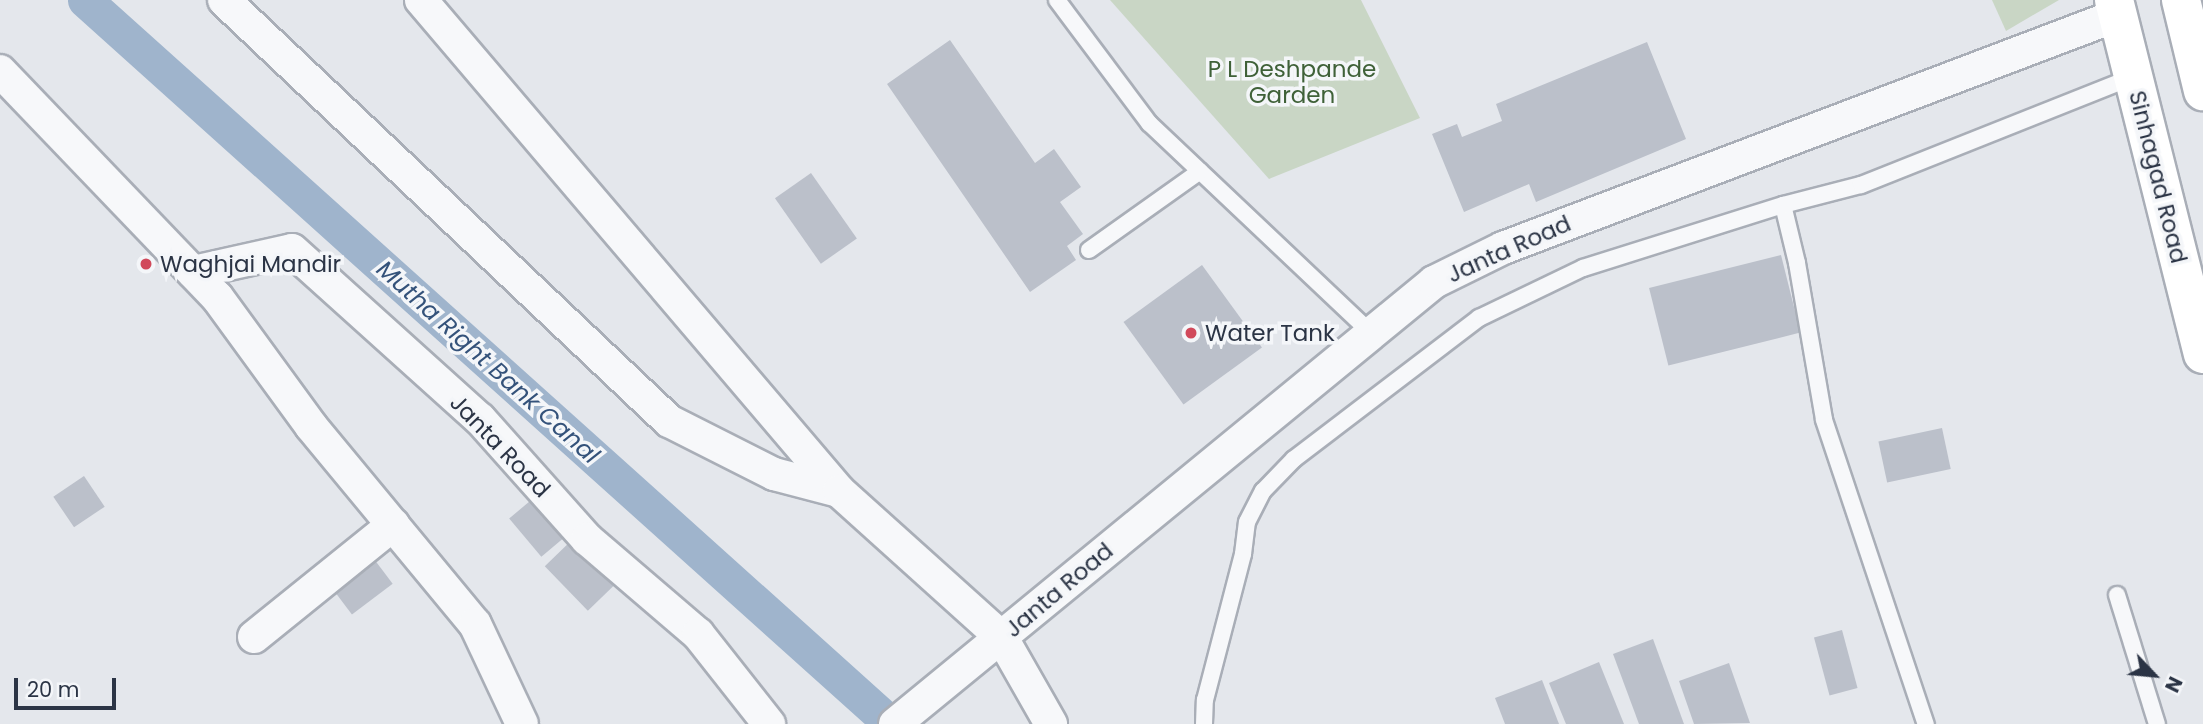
<!DOCTYPE html>
<style>
body{margin:0}
#map{position:relative;width:2203px;height:724px;overflow:hidden;background:#e4e7ec;font-family:Poppins,sans-serif}
div>[style]{position:absolute}
.green>*{inset:0;background:#c9d6c5}
.canal>*{height:35px;margin:-17.5px;padding:0 17.5px;transform-origin:17.5px;border-radius:17.5px;background:#9fb4cc}
.building>*{inset:0;background:#bbc0ca;transform-origin:0 0}
.roads{filter:drop-shadow(2px 0 #a9aeb7) drop-shadow(-2px 0 #a9aeb7) drop-shadow(0 2px #a9aeb7) drop-shadow(0 -2px #a9aeb7)}
.lane>*{height:16px;margin:-8px;padding:0 8px;transform-origin:8px;border-radius:8px;background:#f7f8fa}
.street>*{height:32px;margin:-16px;padding:0 16px;transform-origin:16px;border-radius:16px;background:#f7f8fa}
.primary>*{height:38px;margin:-19px;padding:0 19px;transform-origin:19px;border-radius:19px;background:#fff}
.dots>*{width:19px;height:19px;translate:-50% -50%;box-sizing:border-box;border:4px solid #f4f6f9;border-radius:50%}
span{translate:-50% -50%;white-space:nowrap;text-align:center;line-height:1.15;-webkit-text-stroke:7px #f4f6f9;paint-order:stroke}
.park-label{font-size:23px;color:#3f6138}
.street-label{font-size:23px;color:#2b3445}
.poi-label{font-size:23px;color:#2b3445}
.left{translate:0 -50%;text-align:left}
.water-label{font-size:24px;color:#34527a;font-style:italic}
.north{position:absolute;left:2119px;top:640px;width:70px;height:70px;-webkit-text-stroke:5px #f4f6f9;paint-order:stroke;rotate:116deg;font-size:19px;font-weight:700;line-height:28px;text-align:center;color:#2b3445}
.north::after{content:'';display:block;margin:auto;width:24px;height:32px;background:#2b3445;clip-path:polygon(50% 0,100% 100%,50% 72%,0 100%)}
.scale{position:absolute;left:14px;top:678px;width:102px;height:32px;box-sizing:border-box;border:4px solid #2b3445;border-top:0;padding-left:9px;font-size:21px;line-height:24px;white-space:nowrap;color:#2b3445;-webkit-text-stroke:5px #f4f6f9;paint-order:stroke}
</style>
<div id="map">
<div class="green">
<div style="clip-path:polygon(1110px 0,1361px 0,1420px 118px,1269px 179px)"></div>
<div style="clip-path:polygon(1992px 0,2059px 0,2006px 31px)"></div>
</div>
<div class="canal">
<div style="left:85px;top:0;width:1083px;rotate:41.93deg"></div>
</div>
<div class="building">
<div style="clip-path:polygon(950px 40px,1035px 163px,1054px 149px,1081px 187px,1060px 202px,1083px 234px,1067px 246px,1076px 260px,1030px 292px,887px 84px)"></div>
<div style="clip-path:polygon(1647px 42px,1686px 139px,1536px 202px,1529px 184px,1464px 212px,1432px 134px,1457px 124px,1462px 137px,1502px 121px,1496px 104px)"></div>
<div style="left:811px;top:173px;width:80px;height:44px;rotate:55deg"></div>
<div style="left:1781px;top:255px;width:80px;height:136px;rotate:76deg"></div>
<div style="left:1202px;top:265px;width:102px;height:97px;rotate:54deg"></div>
<div style="left:1942px;top:428px;width:42px;height:65px;rotate:78deg"></div>
<div style="left:84px;top:476px;width:37px;height:37px;rotate:56deg"></div>
<div style="left:536px;top:496px;width:50px;height:35px;rotate:50deg"></div>
<div style="left:575px;top:537px;width:62px;height:42px;rotate:46deg"></div>
<div style="left:374px;top:559px;width:31px;height:51px;rotate:53deg"></div>
<div style="left:1842px;top:630px;width:60px;height:29px;rotate:75deg"></div>
<div style="clip-path:polygon(1653px 639px,1684px 724px,1639px 724px,1613px 654px)"></div>
<div style="clip-path:polygon(1599px 662px,1624px 724px,1566px 724px,1549px 683px)"></div>
<div style="clip-path:polygon(1729px 663px,1750px 723px,1694px 724px,1679px 681px)"></div>
<div style="clip-path:polygon(1542px 680px,1559px 724px,1505px 724px,1495px 698px)"></div>
</div>
<div class="roads">
<div class="lane">
<div style="left:1057px;top:0;width:154px;rotate:53.2deg"></div>
<div style="left:1149px;top:123px;width:306px;rotate:43.4deg"></div>
<div style="left:1783px;top:205px;width:60px;rotate:76.4deg"></div>
<div style="left:1797px;top:263px;width:159px;rotate:80.2deg"></div>
<div style="left:1824px;top:420px;width:321px;rotate:71.5deg"></div>
<div style="left:1089px;top:250px;width:136px;rotate:-35.4deg"></div>
<div style="left:2117px;top:595px;width:135px;rotate:72.8deg"></div>
<div style="left:1204px;top:724px;width:24px;rotate:-88deg"></div>
<div style="left:1205px;top:700px;width:151px;rotate:-75.4deg"></div>
<div style="left:1243px;top:554px;width:32px;rotate:-83deg"></div>
<div style="left:1247px;top:522px;width:35px;rotate:-63deg"></div>
<div style="left:1263px;top:491px;width:45px;rotate:-45.9deg"></div>
<div style="left:1294px;top:459px;width:233px;rotate:-37.3deg"></div>
<div style="left:1479px;top:318px;width:115px;rotate:-25.7deg"></div>
<div style="left:1583px;top:268px;width:210px;rotate:-17.5deg"></div>
<div style="left:1783px;top:205px;width:81px;rotate:-14.4deg"></div>
<div style="left:1861px;top:185px;width:292px;rotate:-21.7deg"></div>
</div>
<div class="street">
<div style="left:224px;top:0;width:613px;rotate:43.41deg"></div>
<div style="left:669px;top:421px;width:118px;rotate:26.8deg"></div>
<div style="left:774px;top:474px;width:67px;rotate:14.7deg"></div>
<div style="left:421px;top:0;width:645px;rotate:49.59deg"></div>
<div style="left:839px;top:491px;width:219px;rotate:42deg"></div>
<div style="left:1002px;top:638px;width:99px;rotate:60.3deg"></div>
<div style="left:0;top:71px;width:313px;rotate:46.2deg"></div>
<div style="left:217px;top:297px;width:160px;rotate:53.9deg"></div>
<div style="left:311px;top:426px;width:257px;rotate:50.4deg"></div>
<div style="left:475px;top:624px;width:110px;rotate:64.8deg"></div>
<div style="left:193px;top:272px;width:101px;rotate:-12.5deg"></div>
<div style="left:292px;top:250px;width:253px;rotate:42deg"></div>
<div style="left:480px;top:419px;width:161px;rotate:48.3deg"></div>
<div style="left:587px;top:539px;width:146px;rotate:40.6deg"></div>
<div style="left:698px;top:634px;width:115px;rotate:51.7deg"></div>
<div style="left:254px;top:637px;width:179px;rotate:-38.9deg"></div>
<div style="left:895px;top:724px;width:697px;rotate:-39.35deg"></div>
<div style="left:1434px;top:282px;width:77px;rotate:-26.2deg"></div>
<div style="left:1503px;top:248px;width:658px;rotate:-20.75deg"></div>
</div>
<div class="primary">
<div style="left:2114px;top:0;width:365px;rotate:75.9deg"></div>
<div style="left:2181px;top:0;width:94px;rotate:76.4deg"></div>
</div>
</div>
<div class="dots">
<div style="left:146px;top:264px;background:#d1495b"></div>
<div style="left:1191px;top:333px;background:#d1495b"></div>
</div>
<div class="park-label">
<span style="left:1292px;top:82px">P L Deshpande<br>Garden</span>
</div>
<div class="street-label">
<span style="left:2158px;top:177px;rotate:76deg">Sinhagad Road</span>
<span style="left:1509px;top:249px;rotate:-24deg">Janta Road</span>
<span style="left:500px;top:446px;rotate:46deg">Janta Road</span>
<span style="left:1059px;top:590px;rotate:-40deg">Janta Road</span>
</div>
<div class="poi-label">
<span class="left" style="left:160px;top:264px">Waghjai Mandir</span>
<span class="left" style="left:1205px;top:333px">Water Tank</span>
</div>
<div class="water-label">
<span style="left:488px;top:362px;rotate:42deg">Mutha Right Bank Canal</span>
</div>
<div class="north">N</div>
<div class="scale">20 m</div>
</div>
